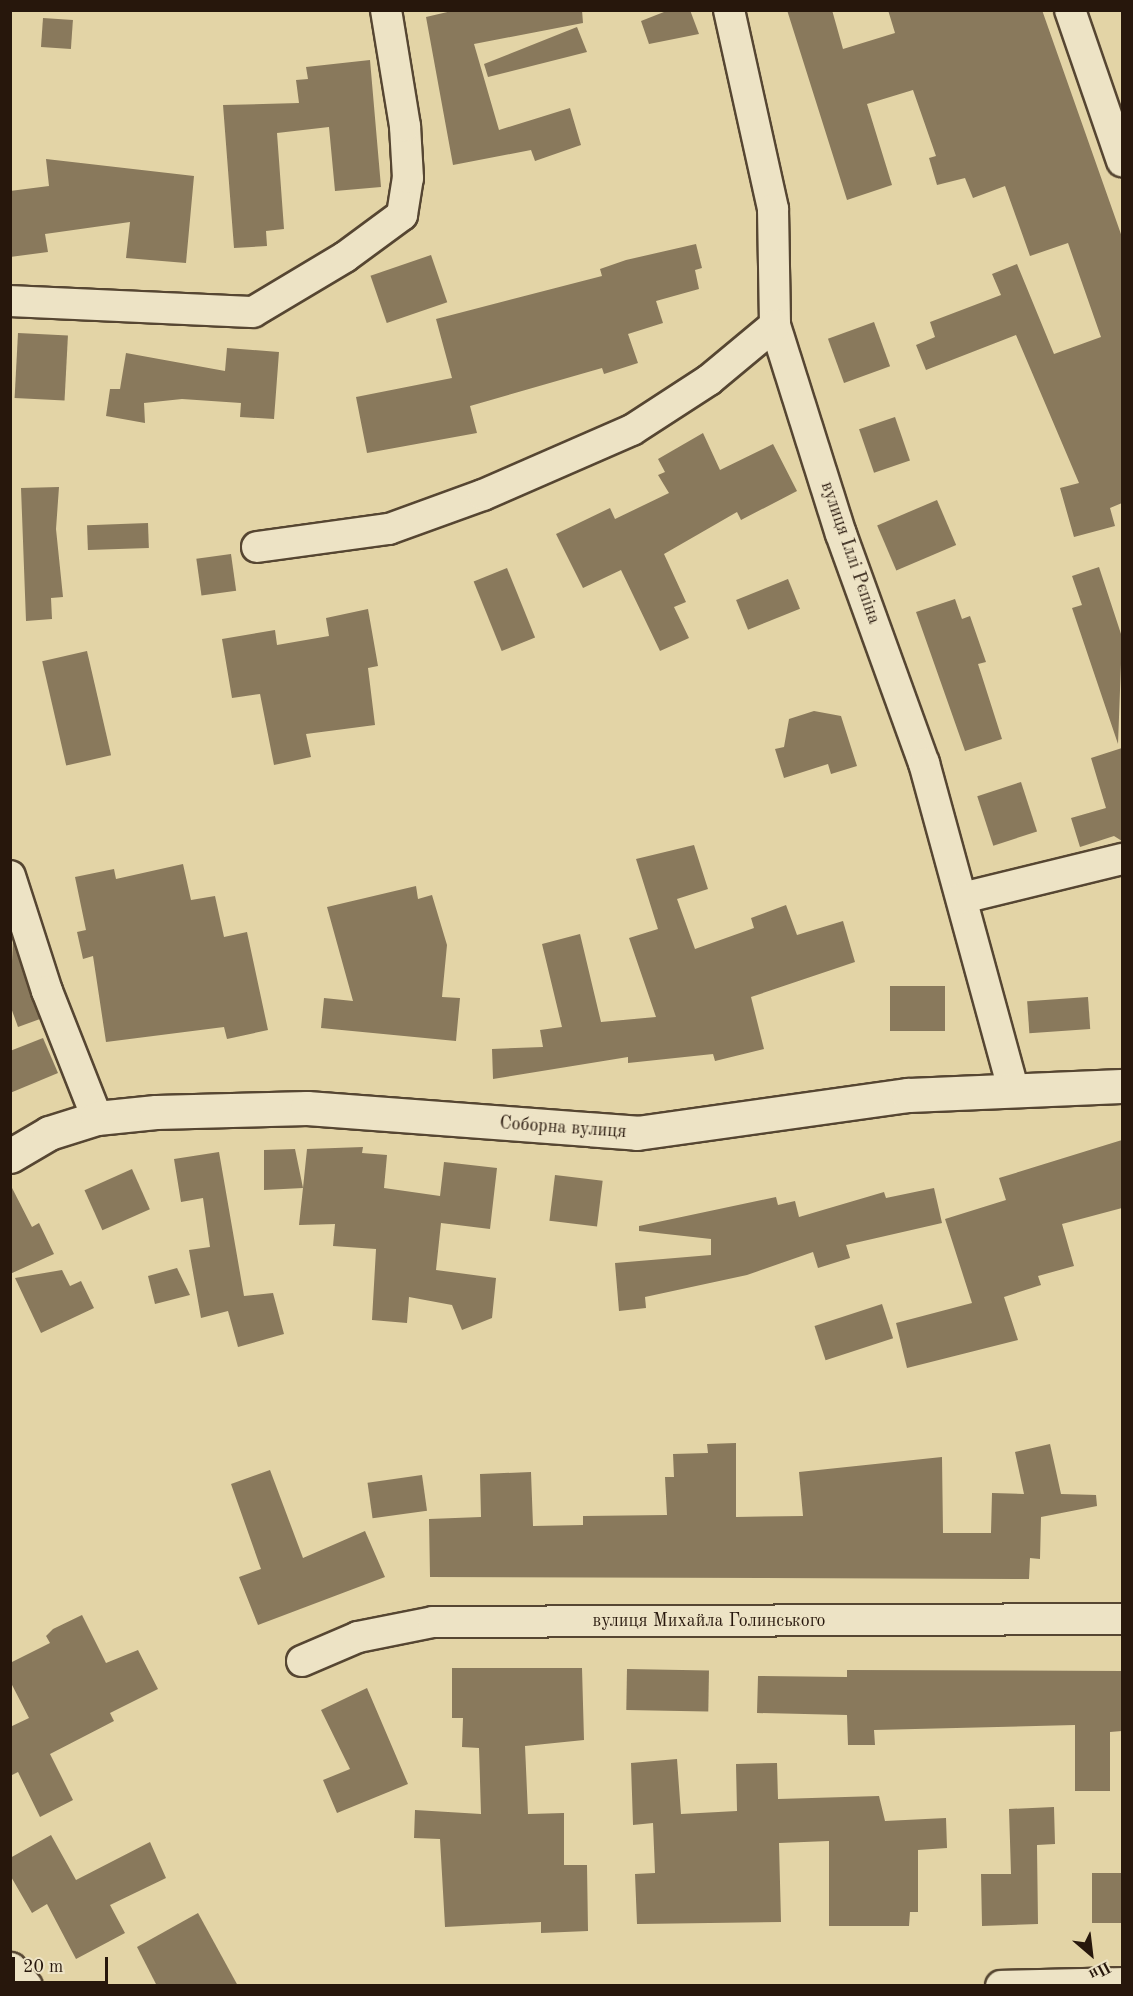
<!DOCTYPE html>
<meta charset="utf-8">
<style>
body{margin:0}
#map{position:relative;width:1133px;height:1996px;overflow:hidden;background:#e3d4a6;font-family:"Old Standard TT",serif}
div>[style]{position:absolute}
.building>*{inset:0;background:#89795c;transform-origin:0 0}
.roads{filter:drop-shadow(2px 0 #564632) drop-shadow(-2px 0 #564632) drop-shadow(0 2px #564632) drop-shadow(0 -2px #564632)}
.minor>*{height:30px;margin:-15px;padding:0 15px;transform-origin:15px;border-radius:15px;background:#ede3c5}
.tertiary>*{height:33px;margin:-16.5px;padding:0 16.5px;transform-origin:16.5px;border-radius:16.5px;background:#ede3c5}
span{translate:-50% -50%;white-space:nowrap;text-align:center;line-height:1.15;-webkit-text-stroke:5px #ede3c5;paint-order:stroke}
.street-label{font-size:18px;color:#27170c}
.frame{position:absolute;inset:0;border:12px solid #27170c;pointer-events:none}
.north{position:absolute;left:1061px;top:1924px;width:60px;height:60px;-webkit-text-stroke:4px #ede3c5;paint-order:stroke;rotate:152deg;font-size:16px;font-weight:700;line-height:24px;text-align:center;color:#27170c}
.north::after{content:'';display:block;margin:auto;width:21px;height:27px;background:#27170c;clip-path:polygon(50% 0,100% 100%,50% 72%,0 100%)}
.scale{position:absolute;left:12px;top:1957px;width:96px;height:27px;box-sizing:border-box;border:3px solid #27170c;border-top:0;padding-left:8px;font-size:18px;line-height:21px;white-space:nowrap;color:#27170c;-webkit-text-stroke:4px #ede3c5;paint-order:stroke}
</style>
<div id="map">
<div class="building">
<div style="clip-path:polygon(456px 10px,582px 10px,583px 23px,474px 44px,499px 130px,570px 108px,581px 145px,535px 161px,531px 150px,453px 165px,426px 17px)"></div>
<div style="clip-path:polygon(669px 10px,690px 10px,699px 34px,649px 44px,641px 21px)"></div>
<div style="clip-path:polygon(787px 10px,832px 10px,843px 49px,895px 33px,888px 10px,1042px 10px,1122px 237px,1122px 503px,1110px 508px,1115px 526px,1074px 537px,1060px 488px,1079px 483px,1016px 335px,926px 370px,916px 345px,935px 337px,930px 322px,1001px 295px,992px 274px,1017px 264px,1054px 354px,1101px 337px,1068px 243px,1030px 256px,1005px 186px,973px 198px,965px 178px,937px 185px,929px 158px,936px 156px,913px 90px,867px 104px,892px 185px,847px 200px)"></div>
<div style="left:43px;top:18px;width:30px;height:29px;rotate:4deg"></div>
<div style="clip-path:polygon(577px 27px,587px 52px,488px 77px,484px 64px)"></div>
<div style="clip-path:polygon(370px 60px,381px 187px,335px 191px,329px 127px,277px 133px,284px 229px,266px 231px,267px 246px,234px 248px,223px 105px,299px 103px,296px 80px,308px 79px,306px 67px)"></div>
<div style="clip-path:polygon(46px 159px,194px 176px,186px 263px,126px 258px,130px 222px,45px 234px,48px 252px,10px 257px,10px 191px,49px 186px)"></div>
<div style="clip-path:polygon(696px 244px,702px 268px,695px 270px,699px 289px,656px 301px,663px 323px,628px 334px,638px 363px,604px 374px,602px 368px,470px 406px,477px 433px,367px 453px,356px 397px,452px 378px,436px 319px,602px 276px,600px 269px,626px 260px)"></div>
<div style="left:431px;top:255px;width:50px;height:64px;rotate:71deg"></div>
<div style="left:874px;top:322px;width:47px;height:49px;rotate:70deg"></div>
<div style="left:18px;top:333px;width:50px;height:65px;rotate:3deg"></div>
<div style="clip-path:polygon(227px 348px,279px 352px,274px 419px,240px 417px,241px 403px,182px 399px,144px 403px,145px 423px,106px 416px,110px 389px,120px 389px,126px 353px,225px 371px)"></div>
<div style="left:895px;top:417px;width:46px;height:38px;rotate:71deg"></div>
<div style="clip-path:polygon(703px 433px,720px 470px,773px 444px,797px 491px,741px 520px,737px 512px,664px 554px,686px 602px,674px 607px,689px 638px,660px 651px,621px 570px,583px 588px,556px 534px,610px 508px,615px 519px,669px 493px,658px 475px,665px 472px,658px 459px)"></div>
<div style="clip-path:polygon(59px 487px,56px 529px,63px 597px,51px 598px,52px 619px,26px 621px,21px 488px)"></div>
<div style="left:937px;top:500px;width:49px;height:65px;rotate:67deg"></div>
<div style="left:148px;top:523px;width:25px;height:61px;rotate:88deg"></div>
<div style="left:231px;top:554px;width:37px;height:35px;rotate:82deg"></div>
<div style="clip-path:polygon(1099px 567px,1122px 637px,1118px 744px,1072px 608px,1082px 605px,1072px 576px)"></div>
<div style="left:507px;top:568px;width:75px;height:36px;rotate:68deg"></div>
<div style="left:788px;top:579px;width:32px;height:56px;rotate:68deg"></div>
<div style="clip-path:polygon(955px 599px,962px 619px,970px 616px,986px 662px,978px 664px,1002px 739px,965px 751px,916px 612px)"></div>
<div style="clip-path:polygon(368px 609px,378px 666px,368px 668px,375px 725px,306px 734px,311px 757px,274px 765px,260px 694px,232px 698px,222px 639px,275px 630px,277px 645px,329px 636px,326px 618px)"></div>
<div style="left:87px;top:651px;width:107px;height:46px;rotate:77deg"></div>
<div style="clip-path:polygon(814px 711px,841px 716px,857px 766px,831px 774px,828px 764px,784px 778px,775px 749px,784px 747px,789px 719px)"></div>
<div style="clip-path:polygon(1122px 748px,1122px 841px,1114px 836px,1080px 847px,1071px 818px,1106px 808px,1091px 758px)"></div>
<div style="left:1021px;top:782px;width:52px;height:46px;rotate:72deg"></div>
<div style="clip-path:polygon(694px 845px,708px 889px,677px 899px,695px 949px,754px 928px,751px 918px,786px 905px,797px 935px,843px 921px,855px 962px,751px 997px,764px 1049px,715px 1061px,713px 1054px,628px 1063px,628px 1057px,493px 1079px,492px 1049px,543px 1047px,540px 1030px,562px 1027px,542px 944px,580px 934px,601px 1022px,656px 1017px,629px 938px,658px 929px,636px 859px)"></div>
<div style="clip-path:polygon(183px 864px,191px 900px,215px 896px,224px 937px,247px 932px,268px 1030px,227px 1039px,224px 1027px,106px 1042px,93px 956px,83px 959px,77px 932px,86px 930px,75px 877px,114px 869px,116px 879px)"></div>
<div style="clip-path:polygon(416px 886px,418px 899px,432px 895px,447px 945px,442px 997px,460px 998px,456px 1041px,321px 1028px,324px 998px,353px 1001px,327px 907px)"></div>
<div style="clip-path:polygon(13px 940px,40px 1019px,18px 1027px,10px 1005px)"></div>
<div style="left:945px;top:986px;width:45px;height:55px;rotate:90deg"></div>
<div style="left:1088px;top:997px;width:32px;height:61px;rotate:86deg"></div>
<div style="clip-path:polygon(43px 1038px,58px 1073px,10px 1093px,10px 1051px)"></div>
<div style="clip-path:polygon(1122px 1140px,1122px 1208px,1062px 1224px,1074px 1266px,1038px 1276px,1041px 1285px,1004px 1297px,1018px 1340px,907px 1368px,896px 1323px,972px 1303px,945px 1219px,1006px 1200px,999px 1178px)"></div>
<div style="clip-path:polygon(363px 1147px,362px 1153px,387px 1155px,384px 1188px,440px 1196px,444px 1162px,497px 1168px,490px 1229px,441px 1223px,436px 1270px,496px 1278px,492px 1318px,462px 1330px,452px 1305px,409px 1297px,407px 1323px,372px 1320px,376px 1249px,333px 1246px,335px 1224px,299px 1225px,303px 1188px,264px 1190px,264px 1150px,295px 1149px,303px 1188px,307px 1149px)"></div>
<div style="clip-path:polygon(219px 1152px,244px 1296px,273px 1293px,284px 1334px,238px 1347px,228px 1311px,201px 1318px,189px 1250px,210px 1247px,203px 1198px,181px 1202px,174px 1159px)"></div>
<div style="left:132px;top:1169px;width:44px;height:52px;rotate:66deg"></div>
<div style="left:555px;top:1175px;width:48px;height:46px;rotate:7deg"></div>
<div style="clip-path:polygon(10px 1184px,32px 1227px,39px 1223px,54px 1254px,10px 1274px)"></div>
<div style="clip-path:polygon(934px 1188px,942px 1223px,846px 1245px,850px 1258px,818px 1268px,813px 1252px,747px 1275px,645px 1297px,646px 1308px,619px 1311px,615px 1263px,711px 1255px,711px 1239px,639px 1231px,639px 1226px,776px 1197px,778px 1205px,795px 1201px,799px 1217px,884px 1192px,886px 1198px)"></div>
<div style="clip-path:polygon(177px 1268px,190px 1295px,155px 1304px,148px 1276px)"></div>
<div style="clip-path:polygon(62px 1270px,70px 1286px,81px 1281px,94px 1308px,41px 1333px,15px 1278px)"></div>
<div style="left:882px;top:1304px;width:36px;height:71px;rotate:72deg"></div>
<div style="clip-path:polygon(736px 1443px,736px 1517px,803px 1516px,799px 1472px,942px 1457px,943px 1533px,991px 1533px,992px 1493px,1024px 1494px,1015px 1452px,1050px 1444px,1061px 1494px,1096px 1495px,1097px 1506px,1041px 1517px,1040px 1559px,1030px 1558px,1029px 1579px,430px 1577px,429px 1519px,481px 1517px,480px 1474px,531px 1472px,533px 1526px,583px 1525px,583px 1516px,667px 1515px,665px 1477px,674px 1477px,673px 1454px,708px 1453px,707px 1444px)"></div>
<div style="clip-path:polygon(270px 1470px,303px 1558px,365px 1531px,385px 1577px,258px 1625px,239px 1577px,261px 1569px,231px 1484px)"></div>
<div style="left:422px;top:1475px;width:36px;height:55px;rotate:82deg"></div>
<div style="clip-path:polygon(82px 1615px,106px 1663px,138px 1650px,158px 1689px,110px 1713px,114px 1721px,50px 1754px,73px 1800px,40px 1817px,18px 1772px,10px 1776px,10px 1727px,29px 1718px,10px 1681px,10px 1663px,50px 1643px,46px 1636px,53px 1629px)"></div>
<div style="clip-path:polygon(452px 1668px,582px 1668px,584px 1740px,525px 1746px,528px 1814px,564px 1813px,564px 1865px,587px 1865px,588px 1931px,541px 1933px,541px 1922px,445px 1927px,440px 1839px,414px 1838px,415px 1810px,481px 1814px,479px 1748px,462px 1747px,463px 1718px,452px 1718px)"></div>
<div style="left:627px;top:1669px;width:82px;height:41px;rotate:1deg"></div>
<div style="clip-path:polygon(847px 1670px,1122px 1671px,1122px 1731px,1110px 1732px,1110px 1791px,1075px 1791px,1075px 1725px,874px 1730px,875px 1745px,848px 1745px,847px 1715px,757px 1713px,758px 1676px,847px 1677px)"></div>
<div style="clip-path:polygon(367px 1688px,408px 1784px,337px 1813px,323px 1780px,350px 1769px,321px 1710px)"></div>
<div style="clip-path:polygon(677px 1759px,681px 1814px,737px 1811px,736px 1764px,777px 1763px,778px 1799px,879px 1796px,885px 1821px,946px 1818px,947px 1848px,918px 1850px,918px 1912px,910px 1912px,909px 1926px,829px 1926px,829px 1841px,779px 1843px,781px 1922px,637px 1924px,635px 1874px,655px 1873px,653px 1823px,633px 1825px,631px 1763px)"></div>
<div style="clip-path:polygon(1054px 1807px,1055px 1844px,1037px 1845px,1038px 1924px,982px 1926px,981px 1874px,1011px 1874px,1009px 1809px)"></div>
<div style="clip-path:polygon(51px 1835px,76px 1880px,150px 1842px,166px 1878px,110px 1905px,125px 1933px,76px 1959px,47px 1904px,32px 1913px,10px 1875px,10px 1858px)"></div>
<div style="left:1122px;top:1873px;width:50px;height:30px;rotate:90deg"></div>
<div style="clip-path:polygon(198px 1913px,238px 1986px,157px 1986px,137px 1947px)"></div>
</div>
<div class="roads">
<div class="minor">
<div style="left:729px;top:10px;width:204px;rotate:77.5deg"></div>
<div style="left:773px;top:209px;width:116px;rotate:89deg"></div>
<div style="left:775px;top:325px;width:219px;rotate:72.5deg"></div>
<div style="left:841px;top:534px;width:244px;rotate:70.1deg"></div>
<div style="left:924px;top:763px;width:338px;rotate:74.7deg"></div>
<div style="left:1070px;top:10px;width:160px;rotate:71deg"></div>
<div style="left:10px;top:301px;width:243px;rotate:2.6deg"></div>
<div style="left:253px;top:312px;width:107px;rotate:-30.9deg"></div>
<div style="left:345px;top:257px;width:71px;rotate:-36.4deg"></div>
<div style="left:402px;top:215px;width:37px;rotate:-81deg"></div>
<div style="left:408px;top:178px;width:52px;rotate:-93.3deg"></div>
<div style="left:405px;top:126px;width:118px;rotate:-99.3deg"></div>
<div style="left:257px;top:547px;width:133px;rotate:-7.8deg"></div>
<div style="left:389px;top:529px;width:100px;rotate:-19.9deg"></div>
<div style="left:483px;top:495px;width:163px;rotate:-23.6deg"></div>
<div style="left:632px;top:430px;width:92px;rotate:-33deg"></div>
<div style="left:709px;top:380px;width:86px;rotate:-39.8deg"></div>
<div style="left:10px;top:876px;width:121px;rotate:72.2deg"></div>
<div style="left:47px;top:991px;width:136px;rotate:68.5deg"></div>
<div style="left:962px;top:898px;width:165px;rotate:-13.7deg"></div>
<div style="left:302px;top:1661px;width:61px;rotate:-23.2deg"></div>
<div style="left:358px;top:1637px;width:76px;rotate:-11.3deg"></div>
<div style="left:433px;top:1622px;width:689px;rotate:-0.25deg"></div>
<div style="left:1001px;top:1986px;width:121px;rotate:-1.4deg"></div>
</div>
<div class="tertiary">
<div style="left:10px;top:1156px;width:45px;rotate:-30.5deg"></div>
<div style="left:49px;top:1133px;width:50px;rotate:-17.4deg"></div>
<div style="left:97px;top:1118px;width:59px;rotate:-5.8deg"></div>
<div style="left:156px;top:1112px;width:151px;rotate:-1.5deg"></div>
<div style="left:307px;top:1108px;width:331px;rotate:4.3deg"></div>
<div style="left:637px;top:1133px;width:274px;rotate:-8deg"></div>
<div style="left:908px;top:1095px;width:214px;rotate:-2.4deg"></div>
<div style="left:10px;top:1969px;width:23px;rotate:49deg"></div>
</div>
</div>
<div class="street-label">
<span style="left:850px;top:553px;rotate:71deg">вулиця Іллі Рєпіна</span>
<span style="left:563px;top:1128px;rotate:4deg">Соборна вулиця</span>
<span style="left:709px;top:1621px">вулиця Михайла Голинського</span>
</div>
<div class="frame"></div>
<div class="north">Пн</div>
<div class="scale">20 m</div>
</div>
